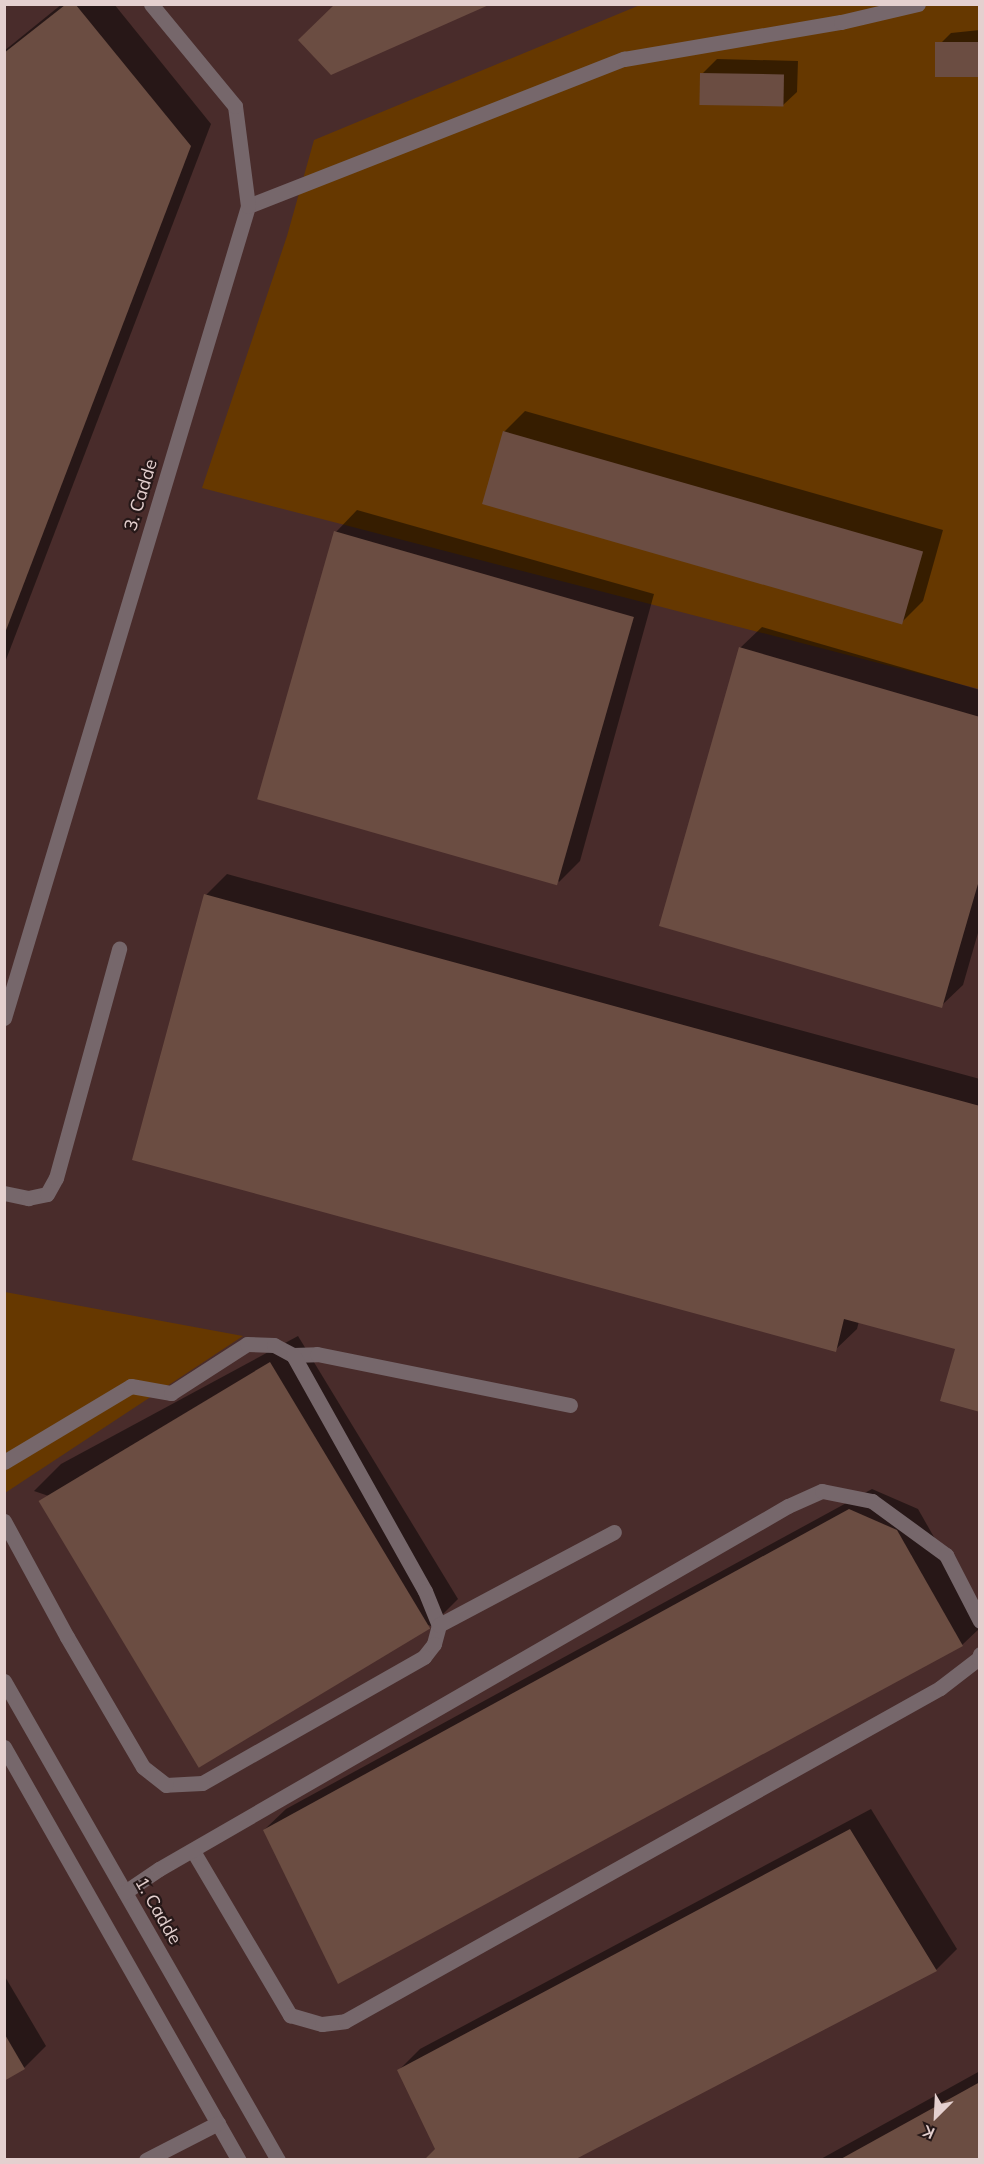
<!DOCTYPE html>
<style>
body{margin:0}
#map{position:relative;width:984px;height:2164px;overflow:hidden;background:#492c2b;font-family:Mulish,sans-serif}
div>[style]{position:absolute}
.green>*{inset:0;background:#663800}
.shadow>*{inset:0;background:#0007}
.building>*{inset:0;background:#6b4d42;transform-origin:0 0}
.minor>*{height:15px;margin:-7.5px;padding:0 7.5px;transform-origin:7.5px;border-radius:7.5px;background:#76676b}
span{translate:-50% -50%;white-space:nowrap;text-align:center;line-height:1.15;-webkit-text-stroke:4.5px #261818;paint-order:stroke}
.street-label{font-size:18px;color:#e4d0cf}
.frame{position:absolute;inset:0;border:6px solid #e4d0cf;pointer-events:none}
.north{position:absolute;left:906px;top:2086px;width:60px;height:60px;-webkit-text-stroke:4px #261818;paint-order:stroke;rotate:204deg;font-size:16px;font-weight:700;line-height:24px;text-align:center;color:#e4d0cf}
.north::after{content:'';display:block;margin:auto;width:21px;height:27px;background:#e4d0cf;clip-path:polygon(50% 0,100% 100%,50% 72%,0 100%)}
</style>
<div id="map">
<div class="green">
<div style="clip-path:polygon(640px 5px,979px 5px,979px 689px,202px 488px,287px 236px,314px 140px)"></div>
<div style="clip-path:polygon(5px 1292px,243px 1336px,5px 1493px)"></div>
</div>
<div class="shadow">
<div style="clip-path:polygon(62px 4px,114px 4px,211px 124px,4px 665px,4px 51px)"></div>
<div style="clip-path:polygon(980px 30px,980px 75px,936px 48px,951px 33px)"></div>
<div style="clip-path:polygon(717px 59px,798px 61px,797px 92px,782px 106px,702px 74px)"></div>
<div style="clip-path:polygon(525px 411px,943px 530px,923px 601px,901px 623px,504px 432px)"></div>
<div style="clip-path:polygon(357px 510px,654px 594px,580px 861px,559px 882px,336px 532px)"></div>
<div style="clip-path:polygon(762px 627px,980px 690px,980px 926px,963px 985px,941px 1006px,740px 648px)"></div>
<div style="clip-path:polygon(227px 874px,980px 1079px,980px 1410px,957px 1348px,859px 1321px,857px 1329px,835px 1350px,206px 895px)"></div>
<div style="clip-path:polygon(298px 1336px,458px 1599px,431px 1626px,34px 1491px,61px 1464px)"></div>
<div style="clip-path:polygon(872px 1489px,918px 1509px,980px 1618px,980px 1628px,962px 1645px,264px 1830px,286px 1809px)"></div>
<div style="clip-path:polygon(871px 1809px,957px 1949px,936px 1970px,436px 2148px,399px 2070px,420px 2049px)"></div>
<div style="clip-path:polygon(4px 1975px,46px 2046px,24px 2068px,4px 2079px)"></div>
<div style="clip-path:polygon(980px 2071px,980px 2160px,819px 2160px)"></div>
</div>
<div class="building">
<div style="clip-path:polygon(335px 4px,491px 4px,331px 75px,298px 40px)"></div>
<div style="clip-path:polygon(65px 5px,76px 5px,191px 146px,5px 633px,4px 53px)"></div>
<div style="left:980px;top:42px;width:35px;height:45px;rotate:90deg"></div>
<div style="left:700px;top:73px;width:84px;height:32px;rotate:1deg"></div>
<div style="left:503px;top:431px;width:437px;height:76px;rotate:16deg"></div>
<div style="left:334px;top:531px;width:312px;height:279px;rotate:16deg"></div>
<div style="clip-path:polygon(739px 647px,980px 717px,980px 877px,942px 1008px,659px 926px)"></div>
<div style="clip-path:polygon(204px 894px,980px 1106px,980px 1412px,940px 1401px,955px 1349px,844px 1319px,836px 1352px,132px 1160px)"></div>
<div style="left:270px;top:1362px;width:311px;height:270px;rotate:59deg"></div>
<div style="clip-path:polygon(849px 1509px,897px 1530px,963px 1646px,338px 1984px,263px 1830px)"></div>
<div style="clip-path:polygon(850px 1829px,937px 1971px,574px 2160px,424px 2160px,435px 2149px,397px 2070px)"></div>
<div style="clip-path:polygon(4px 2033px,25px 2069px,4px 2081px)"></div>
<div style="clip-path:polygon(980px 2082px,980px 2160px,839px 2160px)"></div>
</div>
<div class="minor">
<div style="left:248px;top:206px;width:404px;rotate:-21.4deg"></div>
<div style="left:624px;top:59px;width:220px;rotate:-9.7deg"></div>
<div style="left:841px;top:22px;width:79px;rotate:-13.2deg"></div>
<div style="left:4px;top:1018px;width:848px;rotate:-73.27deg"></div>
<div style="left:248px;top:206px;width:101px;rotate:-97.4deg"></div>
<div style="left:235px;top:106px;width:132px;rotate:-129.5deg"></div>
<div style="left:4px;top:1193px;width:25px;rotate:12deg"></div>
<div style="left:28px;top:1198px;width:19px;rotate:-12deg"></div>
<div style="left:47px;top:1194px;width:18px;rotate:-61deg"></div>
<div style="left:56px;top:1178px;width:238px;rotate:-74.6deg"></div>
<div style="left:293px;top:1355px;width:24px;rotate:-2deg"></div>
<div style="left:317px;top:1354px;width:258px;rotate:11.4deg"></div>
<div style="left:4px;top:1462px;width:148px;rotate:-30.9deg"></div>
<div style="left:131px;top:1386px;width:41px;rotate:9.9deg"></div>
<div style="left:171px;top:1393px;width:90px;rotate:-32.8deg"></div>
<div style="left:247px;top:1344px;width:27px;rotate:2deg"></div>
<div style="left:274px;top:1345px;width:21px;rotate:28deg"></div>
<div style="left:293px;top:1355px;width:270px;rotate:60.8deg"></div>
<div style="left:425px;top:1591px;width:37px;rotate:68deg"></div>
<div style="left:439px;top:1625px;width:20px;rotate:105deg"></div>
<div style="left:434px;top:1644px;width:16px;rotate:128deg"></div>
<div style="left:424px;top:1657px;width:255px;rotate:150.4deg"></div>
<div style="left:202px;top:1783px;width:36px;rotate:177deg"></div>
<div style="left:166px;top:1785px;width:29px;rotate:-142deg"></div>
<div style="left:143px;top:1767px;width:151px;rotate:-120.3deg"></div>
<div style="left:67px;top:1637px;width:132px;rotate:-118.5deg"></div>
<div style="left:439px;top:1625px;width:198px;rotate:-28deg"></div>
<div style="left:4px;top:1681px;width:552px;rotate:60.23deg"></div>
<div style="left:4px;top:1747px;width:475px;rotate:60.4deg"></div>
<div style="left:193px;top:1851px;width:191px;rotate:59.4deg"></div>
<div style="left:290px;top:2015px;width:33px;rotate:16deg"></div>
<div style="left:322px;top:2024px;width:23px;rotate:-7deg"></div>
<div style="left:345px;top:2021px;width:682px;rotate:-29.23deg"></div>
<div style="left:940px;top:1688px;width:49px;rotate:-37.6deg"></div>
<div style="left:979px;top:1658px;width:4px;rotate:-76deg"></div>
<div style="left:125px;top:1892px;width:41px;rotate:-34.1deg"></div>
<div style="left:159px;top:1869px;width:726px;rotate:-29.99deg"></div>
<div style="left:788px;top:1506px;width:37px;rotate:-24deg"></div>
<div style="left:822px;top:1491px;width:51px;rotate:11.3deg"></div>
<div style="left:872px;top:1501px;width:92px;rotate:36.1deg"></div>
<div style="left:946px;top:1555px;width:74px;rotate:62.7deg"></div>
<div style="left:146px;top:2160px;width:81px;rotate:-27.2deg"></div>
</div>
<div class="street-label">
<span style="left:141px;top:495px;rotate:-73deg">3. Cadde</span>
<span style="left:158px;top:1911px;rotate:60deg">1. Cadde</span>
</div>
<div class="frame"></div>
<div class="north">K</div>
</div>
